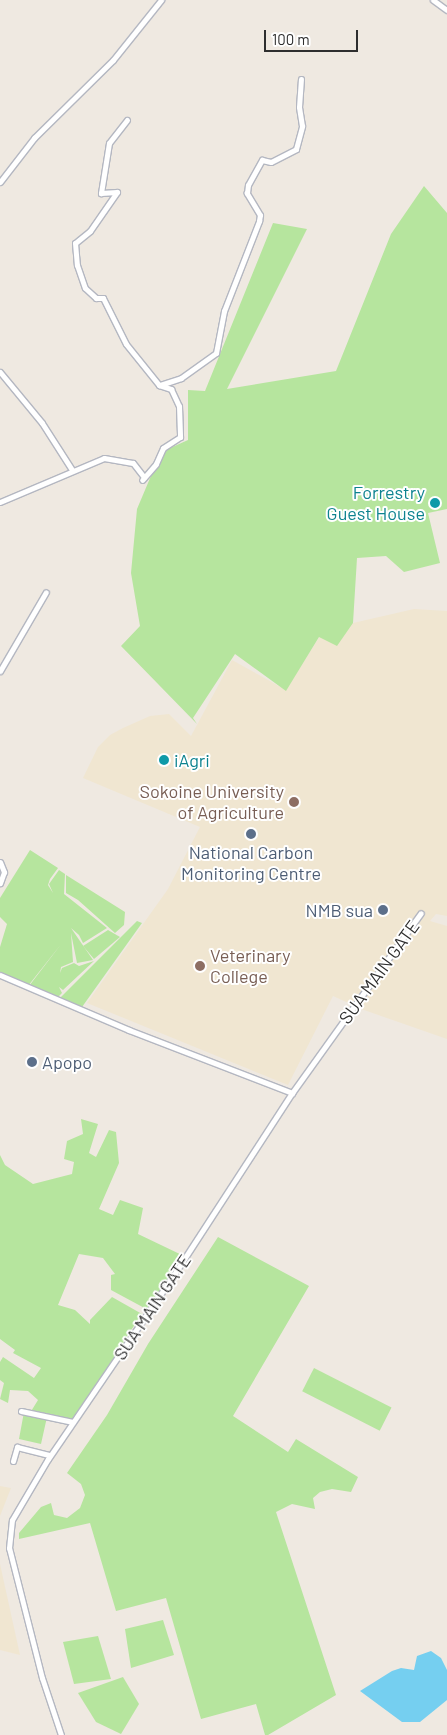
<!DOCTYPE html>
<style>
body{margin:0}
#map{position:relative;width:447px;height:1735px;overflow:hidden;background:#efe9e1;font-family:Barlow,sans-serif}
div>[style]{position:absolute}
.education>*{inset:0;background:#f0e6d1}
.green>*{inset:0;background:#b6e59e;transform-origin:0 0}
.water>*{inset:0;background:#75cff0}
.roads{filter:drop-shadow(1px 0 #b4b7c1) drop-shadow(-1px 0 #b4b7c1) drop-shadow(0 1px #b4b7c1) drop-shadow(0 -1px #b4b7c1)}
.minor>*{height:5px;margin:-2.5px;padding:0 2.5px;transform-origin:2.5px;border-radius:2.5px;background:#fff}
.dots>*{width:14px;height:14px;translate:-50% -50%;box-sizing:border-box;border:2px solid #fff;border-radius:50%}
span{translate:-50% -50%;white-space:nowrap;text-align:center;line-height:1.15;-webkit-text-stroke:4px #fff;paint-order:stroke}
.culture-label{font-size:18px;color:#0d838f}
.right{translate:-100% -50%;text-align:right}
.left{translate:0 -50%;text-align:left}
.education-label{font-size:18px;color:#785e54}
.service-label{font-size:18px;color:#4e5e75}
.street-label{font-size:18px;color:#2e2e2e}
.scale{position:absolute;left:264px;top:30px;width:94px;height:22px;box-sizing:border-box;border:2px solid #2e2e2e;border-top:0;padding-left:6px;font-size:15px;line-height:18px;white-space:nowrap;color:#2e2e2e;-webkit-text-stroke:4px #fff;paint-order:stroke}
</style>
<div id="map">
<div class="education">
<div style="clip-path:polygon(414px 609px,447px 611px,447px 916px,436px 914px,430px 921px,447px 926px,447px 1039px,364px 1010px,333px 996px,288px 1085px,87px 1003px,168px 889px,200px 827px,83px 778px,98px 747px,110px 735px,123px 728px,150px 716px,169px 714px,191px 736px,232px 660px,286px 690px,320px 636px,337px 645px,353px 623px)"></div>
<div style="clip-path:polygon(0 1486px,11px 1488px,0 1516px)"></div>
<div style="clip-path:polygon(0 1564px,20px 1655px,0 1650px)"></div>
</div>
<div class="green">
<div style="clip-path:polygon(424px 186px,447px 213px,447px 509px,428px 513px,440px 563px,404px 572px,386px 556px,357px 558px,353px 623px,337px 646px,319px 637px,286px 691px,235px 654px,193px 718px,197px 724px,121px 646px,140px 626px,131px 573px,137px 509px,156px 464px,168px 449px,188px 440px,188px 390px,205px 391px,273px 223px,307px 229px,227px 389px,336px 371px,391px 234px)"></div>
<div style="clip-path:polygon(30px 850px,58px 868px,50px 879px,48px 885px,53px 893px,49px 884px,59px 870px,65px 874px,64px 894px,107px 928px,83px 943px,79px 935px,71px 928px,93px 960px,77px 963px,71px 933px,73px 962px,61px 967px,60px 973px,62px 968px,74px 963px,79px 966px,94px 961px,63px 990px,59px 987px,62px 993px,57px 998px,29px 986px,62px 943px,28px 986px,0 972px,0 947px,7px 924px,0 917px,0 898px)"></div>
<div style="clip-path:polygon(66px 875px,125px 912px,124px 925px,115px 933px,78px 900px,66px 893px)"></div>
<div style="clip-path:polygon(137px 921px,142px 923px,82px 1007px,59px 999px)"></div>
<div style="clip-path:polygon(108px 930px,120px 937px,94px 959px,83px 946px)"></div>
<div style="clip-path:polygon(81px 1119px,98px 1124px,89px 1153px,96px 1157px,109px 1130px,116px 1132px,119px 1163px,99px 1209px,113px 1215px,120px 1200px,143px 1208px,138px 1234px,186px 1257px,150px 1311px,111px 1290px,111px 1275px,115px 1274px,103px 1258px,79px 1254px,58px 1305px,75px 1310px,90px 1324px,90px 1320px,112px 1297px,142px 1314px,123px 1342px,127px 1344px,72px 1419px,40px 1414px,47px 1417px,41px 1444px,19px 1439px,24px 1412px,30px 1413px,38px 1400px,28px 1391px,10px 1390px,8px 1403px,0 1399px,4px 1383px,0 1380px,0 1362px,3px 1357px,34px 1378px,41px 1368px,13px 1353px,15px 1350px,0 1339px,0 1155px,5px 1165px,33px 1184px,72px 1174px,74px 1162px,64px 1159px,67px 1141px,83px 1134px)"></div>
<div style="clip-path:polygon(218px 1237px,309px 1286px,233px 1416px,288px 1452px,296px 1439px,358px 1477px,351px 1492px,332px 1489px,320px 1492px,313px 1498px,315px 1509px,292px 1504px,276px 1512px,336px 1695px,268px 1735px,265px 1735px,256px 1704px,201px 1719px,166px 1598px,116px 1611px,90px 1523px,19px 1539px,19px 1533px,41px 1507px,51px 1503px,54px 1515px,67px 1518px,80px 1508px,85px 1495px,81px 1484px,67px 1473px,107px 1415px,148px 1344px)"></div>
<div style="left:314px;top:1368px;width:87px;height:26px;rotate:27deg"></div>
<div style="clip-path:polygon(163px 1620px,174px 1655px,131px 1668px,125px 1629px)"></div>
<div style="clip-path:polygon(98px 1636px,111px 1679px,74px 1684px,63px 1642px)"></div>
<div style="clip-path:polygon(123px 1677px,139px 1704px,121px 1734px,96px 1722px,78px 1693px)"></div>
</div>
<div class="water">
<div style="clip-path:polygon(431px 1651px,441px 1658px,447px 1670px,447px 1700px,420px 1722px,402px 1722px,360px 1691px,392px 1671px,401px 1668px,414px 1670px,417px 1656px)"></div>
</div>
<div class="roads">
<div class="minor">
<div style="left:433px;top:0;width:17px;rotate:36deg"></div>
<div style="left:127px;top:120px;width:29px;rotate:128deg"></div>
<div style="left:109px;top:143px;width:51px;rotate:99.1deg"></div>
<div style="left:101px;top:193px;width:16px;rotate:-4deg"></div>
<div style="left:117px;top:192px;width:47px;rotate:124.7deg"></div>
<div style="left:90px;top:231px;width:19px;rotate:141deg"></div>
<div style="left:75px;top:243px;width:22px;rotate:85deg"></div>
<div style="left:77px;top:265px;width:24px;rotate:71deg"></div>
<div style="left:85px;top:288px;width:15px;rotate:42deg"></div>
<div style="left:96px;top:298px;width:7px"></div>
<div style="left:103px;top:298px;width:51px;rotate:63.4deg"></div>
<div style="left:126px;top:344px;width:53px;rotate:51.2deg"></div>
<div style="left:159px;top:385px;width:13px;rotate:18deg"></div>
<div style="left:171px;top:389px;width:19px;rotate:65deg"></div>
<div style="left:179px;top:406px;width:31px;rotate:88deg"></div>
<div style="left:180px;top:437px;width:20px;rotate:147deg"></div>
<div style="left:163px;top:448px;width:17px;rotate:114deg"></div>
<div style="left:156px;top:464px;width:21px;rotate:131deg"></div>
<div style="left:0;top:182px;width:56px;rotate:-52.3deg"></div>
<div style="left:34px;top:138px;width:111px;rotate:-44.6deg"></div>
<div style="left:113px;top:60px;width:77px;rotate:-51.3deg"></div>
<div style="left:0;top:372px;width:66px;rotate:50.5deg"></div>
<div style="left:42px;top:423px;width:56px;rotate:57.4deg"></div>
<div style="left:160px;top:385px;width:22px;rotate:-18deg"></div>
<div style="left:181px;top:378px;width:43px;rotate:-35.5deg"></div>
<div style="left:216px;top:353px;width:43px;rotate:-79.2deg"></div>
<div style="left:224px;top:311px;width:97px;rotate:-68.7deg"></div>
<div style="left:259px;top:221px;width:6px;rotate:-81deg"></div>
<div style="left:260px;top:215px;width:26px;rotate:-121deg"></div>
<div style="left:247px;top:193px;width:8px;rotate:-83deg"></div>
<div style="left:248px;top:185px;width:29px;rotate:-61deg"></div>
<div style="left:262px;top:160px;width:9px;rotate:13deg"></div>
<div style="left:271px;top:162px;width:28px;rotate:-27deg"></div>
<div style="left:296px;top:149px;width:24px;rotate:-75deg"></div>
<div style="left:302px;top:126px;width:19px;rotate:-99deg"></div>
<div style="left:299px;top:107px;width:28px;rotate:-86deg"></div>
<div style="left:0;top:502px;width:113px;rotate:-22.9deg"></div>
<div style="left:104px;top:458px;width:29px;rotate:10deg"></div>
<div style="left:133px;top:463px;width:18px;rotate:52deg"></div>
<div style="left:0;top:671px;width:91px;rotate:-59.8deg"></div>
<div style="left:0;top:862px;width:11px;rotate:68deg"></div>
<div style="left:4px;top:872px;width:12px;rotate:110deg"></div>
<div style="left:0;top:975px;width:140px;rotate:23.1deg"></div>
<div style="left:129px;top:1030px;width:175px;rotate:21.1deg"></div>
<div style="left:21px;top:1411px;width:53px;rotate:11.9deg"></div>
<div style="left:13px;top:1461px;width:15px;rotate:-74deg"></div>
<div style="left:17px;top:1447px;width:34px;rotate:14deg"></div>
<div style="left:61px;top:1735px;width:60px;rotate:-108.4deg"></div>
<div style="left:42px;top:1678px;width:134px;rotate:-104.2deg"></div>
<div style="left:9px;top:1548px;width:28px;rotate:-84deg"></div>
<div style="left:12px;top:1520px;width:71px;rotate:-59.5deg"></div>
<div style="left:48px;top:1459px;width:222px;rotate:-55.7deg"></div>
<div style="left:173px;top:1276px;width:218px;rotate:-57deg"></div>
<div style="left:292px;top:1093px;width:221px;rotate:-54.4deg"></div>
</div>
</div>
<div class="dots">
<div style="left:435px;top:503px;background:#0f9aa8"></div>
<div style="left:164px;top:760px;background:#0f9aa8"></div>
<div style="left:294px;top:802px;background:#8d6e63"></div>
<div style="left:251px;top:834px;background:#5c6f8a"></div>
<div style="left:383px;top:910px;background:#5c6f8a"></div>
<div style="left:200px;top:966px;background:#8d6e63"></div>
<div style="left:32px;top:1062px;background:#5c6f8a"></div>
</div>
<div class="culture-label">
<span class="right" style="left:425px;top:503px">Forrestry<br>Guest House</span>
<span class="left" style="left:174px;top:760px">iAgri</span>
</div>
<div class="education-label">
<span class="right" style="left:284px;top:802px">Sokoine University<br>of Agriculture</span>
<span class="left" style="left:210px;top:966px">Veterinary<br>College</span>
</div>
<div class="service-label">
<span style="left:251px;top:863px">National Carbon<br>Monitoring Centre</span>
<span class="right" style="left:373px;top:910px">NMB sua</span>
<span class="left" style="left:42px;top:1062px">Apopo</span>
</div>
<div class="street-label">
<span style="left:379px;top:972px;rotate:-54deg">SUA MAIN GATE</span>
<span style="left:152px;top:1307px;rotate:-56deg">SUA MAIN GATE</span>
</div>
<div class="scale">100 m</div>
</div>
